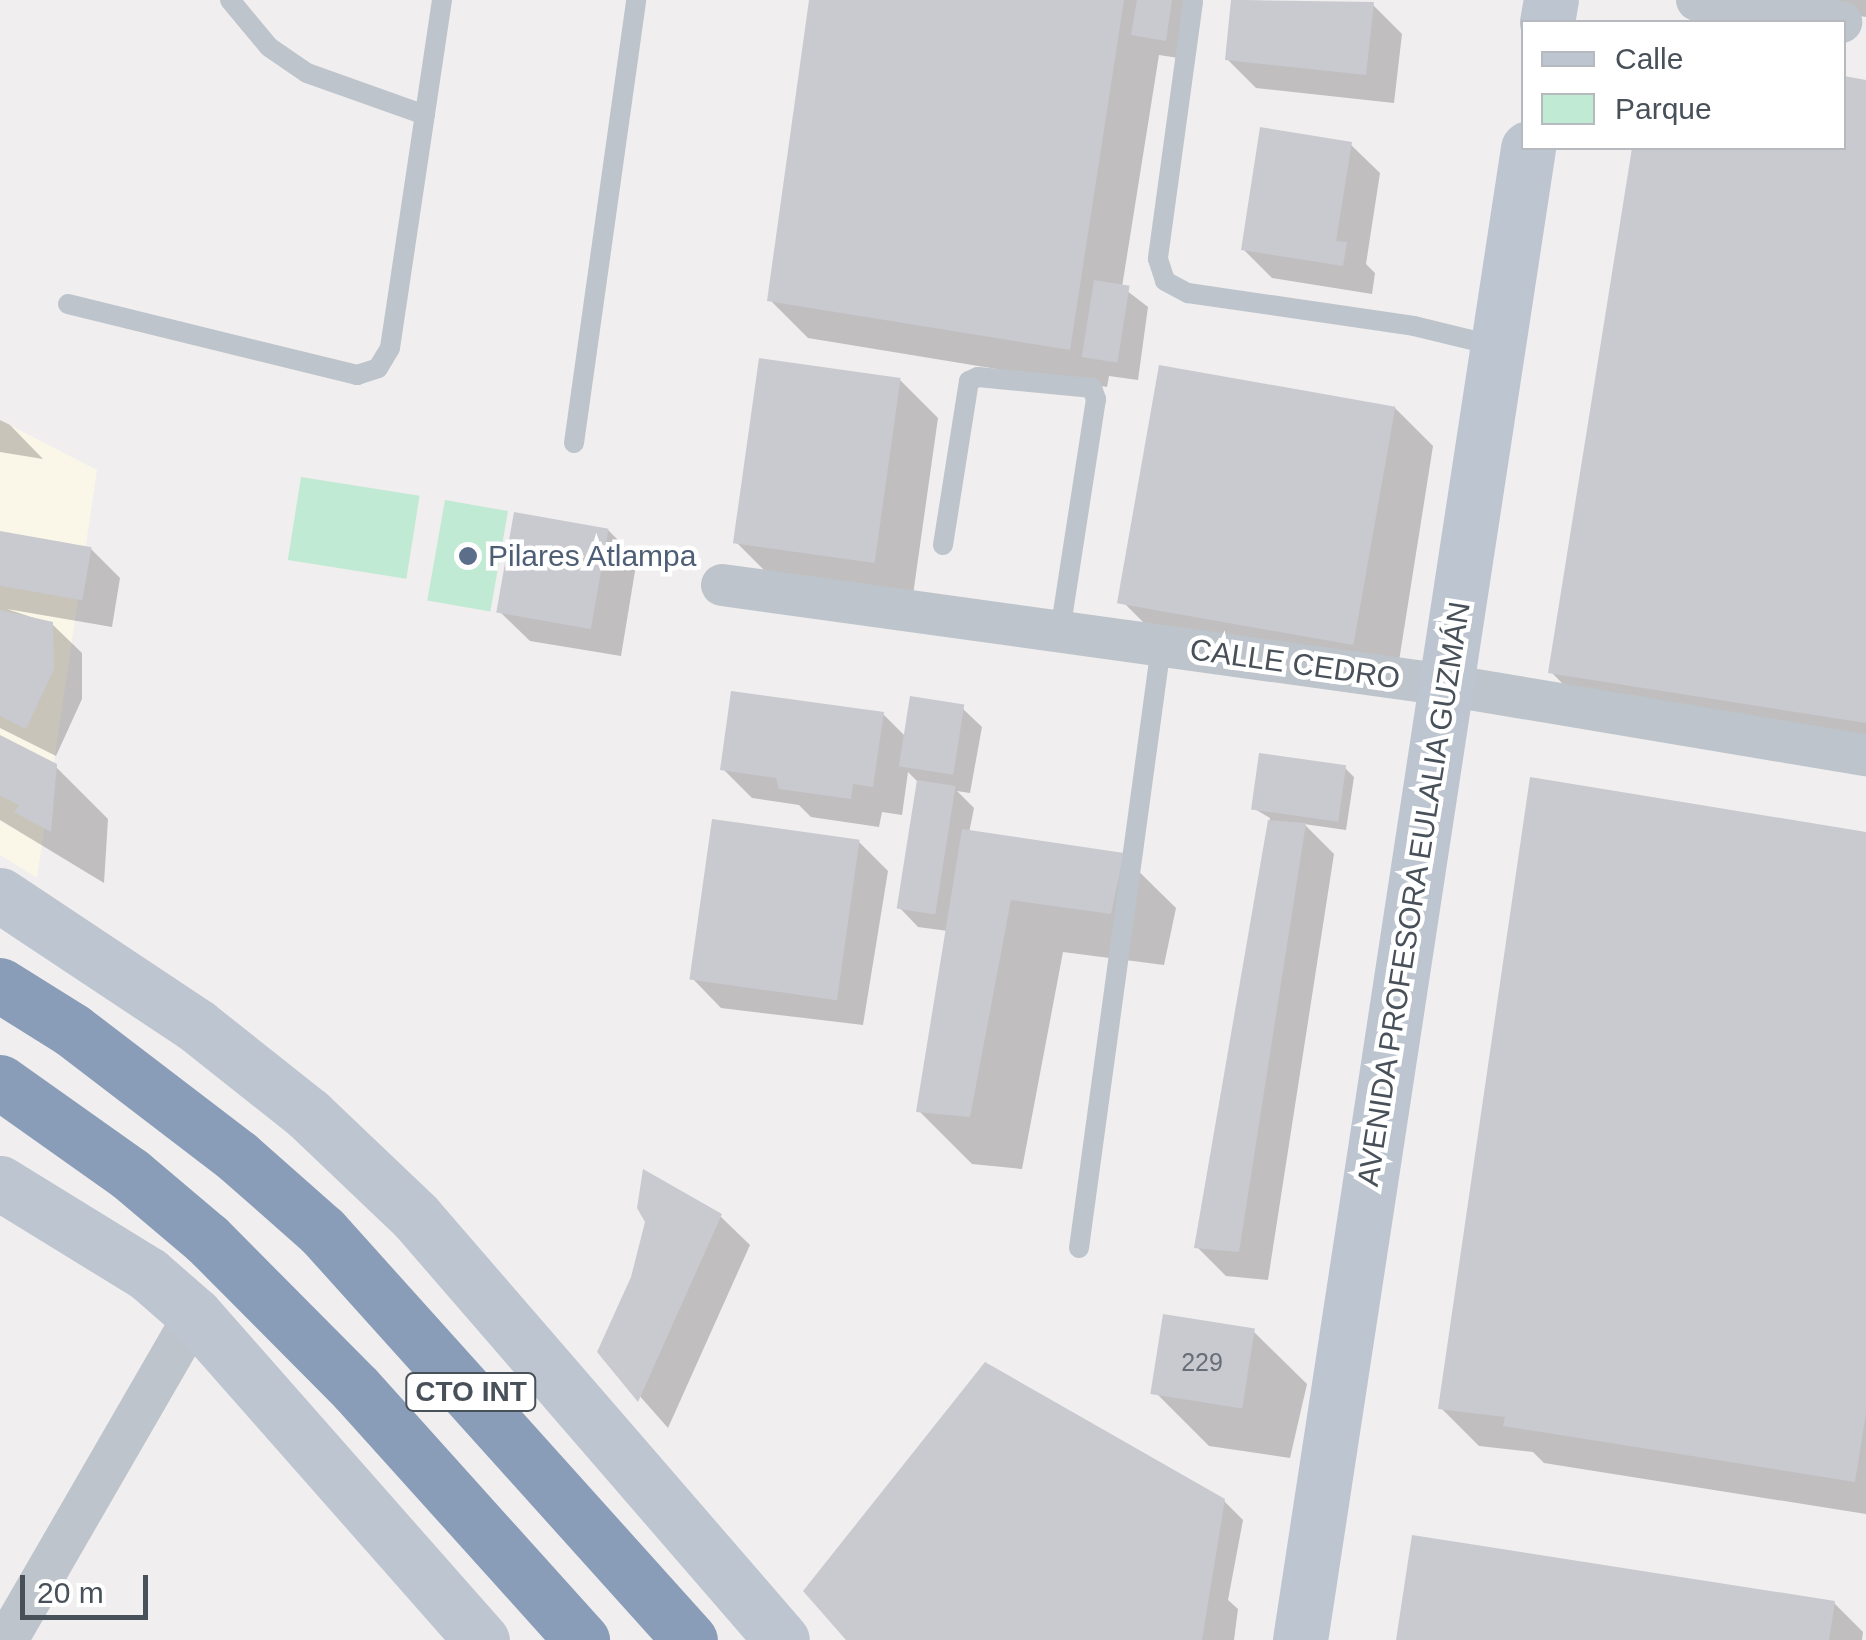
<!DOCTYPE html>
<meta charset="utf-8">
<style>
body{margin:0}
#map{position:relative;width:1866px;height:1640px;overflow:hidden;background:#f0eeee;font-family:Arial,sans-serif}
div>[style]{position:absolute}
.commercial>*{inset:0;background:#faf6e8}
.green>*{inset:0;background:#c0ead3;transform-origin:0 0}
.shadow>*{inset:0;background:#0003}
.building>*{inset:0;background:#c9cad0;transform-origin:0 0}
.service>*{height:20px;margin:-10px;padding:0 10px;transform-origin:10px;border-radius:10px;background:#bec4cb}
.minor>*{height:42px;margin:-21px;padding:0 21px;transform-origin:21px;border-radius:21px;background:#bec4cb}
.secondary>*{height:55px;margin:-27.5px;padding:0 27.5px;transform-origin:27.5px;border-radius:27.5px;background:#bdc5d0}
.motorway>*{height:55px;margin:-27.5px;padding:0 27.5px;transform-origin:27.5px;border-radius:27.5px;background:#8a9db8}
.dots>*{width:28px;height:28px;translate:-50% -50%;box-sizing:border-box;border:5px solid #fff;border-radius:50%}
span{translate:-50% -50%;white-space:nowrap;text-align:center;line-height:1.15;-webkit-text-stroke:9px #fff;paint-order:stroke}
.number-label{font-size:25px;color:#686e77}
.number-label span{-webkit-text-stroke-width:0}
.shield-label span{padding:2px 8px;background:#fff;border:2px solid;border-radius:8px;-webkit-text-stroke-width:0}
.shield-label{font-size:28px;color:#485059;font-weight:700}
.service-label{font-size:30px;color:#4e5e75}
.left{translate:0 -50%;text-align:left}
.street-label{font-size:30px;color:#485059}
.legend{position:absolute;left:1521px;top:20px;width:325px;height:130px;box-sizing:border-box;background:#fff;border:2px solid #b6b9bd;margin:0;padding:12px 18px;list-style:none;font-size:30px;color:#485059}
.legend li{display:flex;align-items:center;gap:20px;height:50px}
.legend b{width:50px;border:2px solid #b6b9bd}
.scale{position:absolute;left:20px;top:1575px;width:128px;height:45px;box-sizing:border-box;border:5px solid #485059;border-top:0;padding-left:12px;font-size:30px;line-height:35px;white-space:nowrap;color:#485059;-webkit-text-stroke:8px #fff;paint-order:stroke}
</style>
<div id="map">
<div class="commercial">
<div style="clip-path:polygon(0 420px,97px 470px,37px 878px,0 855px)"></div>
</div>
<div class="green">
<div style="left:301px;top:477px;width:120px;height:84px;rotate:9deg"></div>
<div style="left:445px;top:500px;width:64px;height:102px;rotate:10deg"></div>
</div>
<div class="shadow">
<div style="clip-path:polygon(811px 0,1194px 0,1185px 59px,1159px 55px,1122px 287px,1148px 307px,1138px 380px,1109px 376px,1107px 387px,808px 338px,770px 300px)"></div>
<div style="clip-path:polygon(1234px 0,1373px 5px,1402px 34px,1394px 103px,1256px 88px,1227px 59px)"></div>
<div style="clip-path:polygon(1766px 0,1866px 0,1866px 17px)"></div>
<div style="clip-path:polygon(1844px 79px,1866px 82px,1866px 753px,1589px 710px,1551px 672px,1635px 148px,1844px 148px)"></div>
<div style="clip-path:polygon(1350px 144px,1380px 173px,1366px 264px,1375px 273px,1372px 294px,1272px 278px,1243px 249px)"></div>
<div style="clip-path:polygon(900px 380px,938px 418px,912px 602px,774px 580px,736px 542px)"></div>
<div style="clip-path:polygon(1395px 408px,1433px 446px,1396px 680px,1162px 641px,1124px 603px)"></div>
<div style="clip-path:polygon(0 420px,10px 425px,43px 459px,0 452px)"></div>
<div style="clip-path:polygon(608px 530px,637px 559px,621px 656px,530px 641px,500px 612px)"></div>
<div style="clip-path:polygon(0 533px,91px 549px,120px 578px,112px 627px,7px 609px,52px 624px,82px 653px,82px 699px,56px 756px,0 728px)"></div>
<div style="clip-path:polygon(962px 708px,982px 727px,970px 793px,957px 791px,974px 808px,969px 833px,1123px 856px,1176px 908px,1164px 965px,1063px 952px,1022px 1169px,972px 1164px,919px 1111px,948px 931px,918px 927px,899px 907px,919px 783px,908px 772px,902px 815px,882px 812px,879px 827px,811px 817px,799px 805px,752px 798px,723px 769px,883px 714px,906px 737px)"></div>
<div style="clip-path:polygon(0 738px,55px 766px,108px 819px,104px 883px,0 820px)"></div>
<div style="clip-path:polygon(1345px 768px,1354px 777px,1346px 830px,1304px 824px,1334px 854px,1268px 1280px,1226px 1276px,1197px 1247px,1270px 818px,1253px 808px)"></div>
<div style="clip-path:polygon(1866px 834px,1866px 1514px,1544px 1463px,1533px 1452px,1479px 1446px,1441px 1408px)"></div>
<div style="clip-path:polygon(859px 842px,888px 871px,863px 1025px,721px 1008px,692px 978px)"></div>
<div style="clip-path:polygon(720px 1216px,750px 1245px,668px 1428px,600px 1351px)"></div>
<div style="clip-path:polygon(1254px 1332px,1307px 1384px,1290px 1458px,1209px 1446px,1156px 1393px)"></div>
<div style="clip-path:polygon(1224px 1501px,1243px 1520px,1228px 1600px,1238px 1609px,1234px 1640px,850px 1640px)"></div>
<div style="clip-path:polygon(1834px 1603px,1863px 1632px,1862px 1640px,1400px 1640px)"></div>
</div>
<div class="building">
<div style="clip-path:polygon(809px 0,1124px 0,1070px 350px,767px 301px)"></div>
<div style="clip-path:polygon(1137px 0,1172px 0,1166px 41px,1131px 35px)"></div>
<div style="clip-path:polygon(1231px 0,1374px 2px,1366px 75px,1225px 60px)"></div>
<div style="clip-path:polygon(1844px 76px,1866px 80px,1866px 723px,1548px 673px,1632px 148px,1844px 148px)"></div>
<div style="clip-path:polygon(1260px 127px,1352px 142px,1336px 241px,1347px 242px,1343px 266px,1241px 250px)"></div>
<div style="left:1094px;top:280px;width:36px;height:78px;rotate:9deg"></div>
<div style="left:759px;top:358px;width:143px;height:187px;rotate:8deg"></div>
<div style="left:1159px;top:365px;width:240px;height:242px;rotate:10deg"></div>
<div style="left:514px;top:512px;width:96px;height:102px;rotate:10deg"></div>
<div style="left:0;top:531px;width:93px;height:54px;rotate:10deg"></div>
<div style="clip-path:polygon(0 610px,53px 622px,54px 669px,26px 729px,0 716px)"></div>
<div style="clip-path:polygon(731px 691px,884px 712px,873px 787px,853px 784px,851px 799px,779px 789px,776px 778px,720px 770px)"></div>
<div style="left:910px;top:696px;width:55px;height:71px;rotate:9deg"></div>
<div style="clip-path:polygon(0 735px,57px 764px,51px 832px,14px 812px,19px 805px,0 796px)"></div>
<div style="left:1259px;top:753px;width:88px;height:57px;rotate:8deg"></div>
<div style="clip-path:polygon(1530px 777px,1866px 832px,1866px 1413px,1855px 1482px,1503px 1426px,1505px 1417px,1438px 1409px)"></div>
<div style="left:917px;top:780px;width:39px;height:130px;rotate:9deg"></div>
<div style="left:712px;top:819px;width:149px;height:162px;rotate:8deg"></div>
<div style="clip-path:polygon(1268px 820px,1306px 823px,1239px 1252px,1194px 1248px)"></div>
<div style="clip-path:polygon(962px 829px,1124px 853px,1111px 914px,1011px 900px,970px 1117px,916px 1112px)"></div>
<div style="clip-path:polygon(643px 1169px,722px 1214px,638px 1402px,597px 1352px,631px 1277px,645px 1222px,637px 1208px)"></div>
<div style="left:1163px;top:1314px;width:93px;height:81px;rotate:9deg"></div>
<div style="clip-path:polygon(985px 1362px,1225px 1499px,1202px 1640px,846px 1640px,803px 1591px)"></div>
<div style="clip-path:polygon(1412px 1535px,1835px 1601px,1829px 1640px,1396px 1640px)"></div>
</div>
<div class="service">
<div style="left:230px;top:0;width:61px;rotate:50.3deg"></div>
<div style="left:269px;top:47px;width:46px;rotate:34.4deg"></div>
<div style="left:307px;top:73px;width:125px;rotate:19.6deg"></div>
<div style="left:1193px;top:2px;width:259px;rotate:97.8deg"></div>
<div style="left:1158px;top:259px;width:23px;rotate:72deg"></div>
<div style="left:1165px;top:281px;width:26px;rotate:28deg"></div>
<div style="left:1188px;top:293px;width:228px;rotate:8.3deg"></div>
<div style="left:1414px;top:326px;width:84px;rotate:13.7deg"></div>
<div style="left:68px;top:304px;width:298px;rotate:13.8deg"></div>
<div style="left:357px;top:375px;width:22px;rotate:-18deg"></div>
<div style="left:378px;top:368px;width:23px;rotate:-59deg"></div>
<div style="left:390px;top:348px;width:352px;rotate:-81.5deg"></div>
<div style="left:574px;top:443px;width:447px;rotate:-82deg"></div>
<div style="left:943px;top:545px;width:166px;rotate:-81deg"></div>
<div style="left:969px;top:381px;width:10px;rotate:-24deg"></div>
<div style="left:978px;top:377px;width:115px;rotate:5.5deg"></div>
<div style="left:1092px;top:388px;width:12px;rotate:70deg"></div>
<div style="left:1096px;top:399px;width:236px;rotate:98.8deg"></div>
<div style="left:1079px;top:1248px;width:608px;rotate:-82.24deg"></div>
</div>
<div class="minor">
<div style="left:1697px;top:0;width:146px;rotate:8.7deg"></div>
<div style="left:722px;top:585px;width:731px;rotate:7.86deg"></div>
<div style="left:1446px;top:685px;width:426px;rotate:9.5deg"></div>
<div style="left:7px;top:1640px;width:375px;rotate:-60deg"></div>
</div>
<div class="secondary">
<div style="left:1547px;top:22px;width:22px;rotate:-80deg"></div>
<div style="left:0;top:895px;width:237px;rotate:33.6deg"></div>
<div style="left:197px;top:1026px;width:142px;rotate:38.4deg"></div>
<div style="left:308px;top:1114px;width:149px;rotate:43.6deg"></div>
<div style="left:416px;top:1217px;width:559px;rotate:49.13deg"></div>
<div style="left:0;top:1183px;width:174px;rotate:31.6deg"></div>
<div style="left:148px;top:1274px;width:62px;rotate:41.1deg"></div>
<div style="left:195px;top:1315px;width:434px;rotate:48.6deg"></div>
<div style="left:1300px;top:1640px;width:1509px;rotate:-81.31deg"></div>
</div>
<div class="motorway">
<div style="left:0;top:985px;width:85px;rotate:32deg"></div>
<div style="left:72px;top:1030px;width:209px;rotate:37.4deg"></div>
<div style="left:238px;top:1157px;width:112px;rotate:41.4deg"></div>
<div style="left:322px;top:1231px;width:550px;rotate:48.02deg"></div>
<div style="left:0;top:1082px;width:159px;rotate:35.3deg"></div>
<div style="left:130px;top:1174px;width:101px;rotate:40.2deg"></div>
<div style="left:207px;top:1239px;width:211px;rotate:45.2deg"></div>
<div style="left:356px;top:1389px;width:338px;rotate:48deg"></div>
</div>
<div class="dots">
<div style="left:468px;top:556px;background:#5c6f8a"></div>
</div>
<div class="number-label">
<span style="left:1202px;top:1362px">229</span>
</div>
<div class="shield-label">
<span style="left:471px;top:1392px">CTO INT</span>
</div>
<div class="service-label">
<span class="left" style="left:488px;top:556px">Pilares Atlampa</span>
</div>
<div class="street-label">
<span style="left:1295px;top:664px;rotate:8deg">CALLE CEDRO</span>
<span style="left:1414px;top:894px;rotate:-81deg">AVENIDA PROFESORA EULALIA GUZMÁN</span>
</div>
<ul class="legend">
<li><b style="height:12px;background:#bdc5d0"></b>Calle</li>
<li><b style="height:28px;background:#c0ead3"></b>Parque</li>
</ul>
<div class="scale">20 m</div>
</div>
